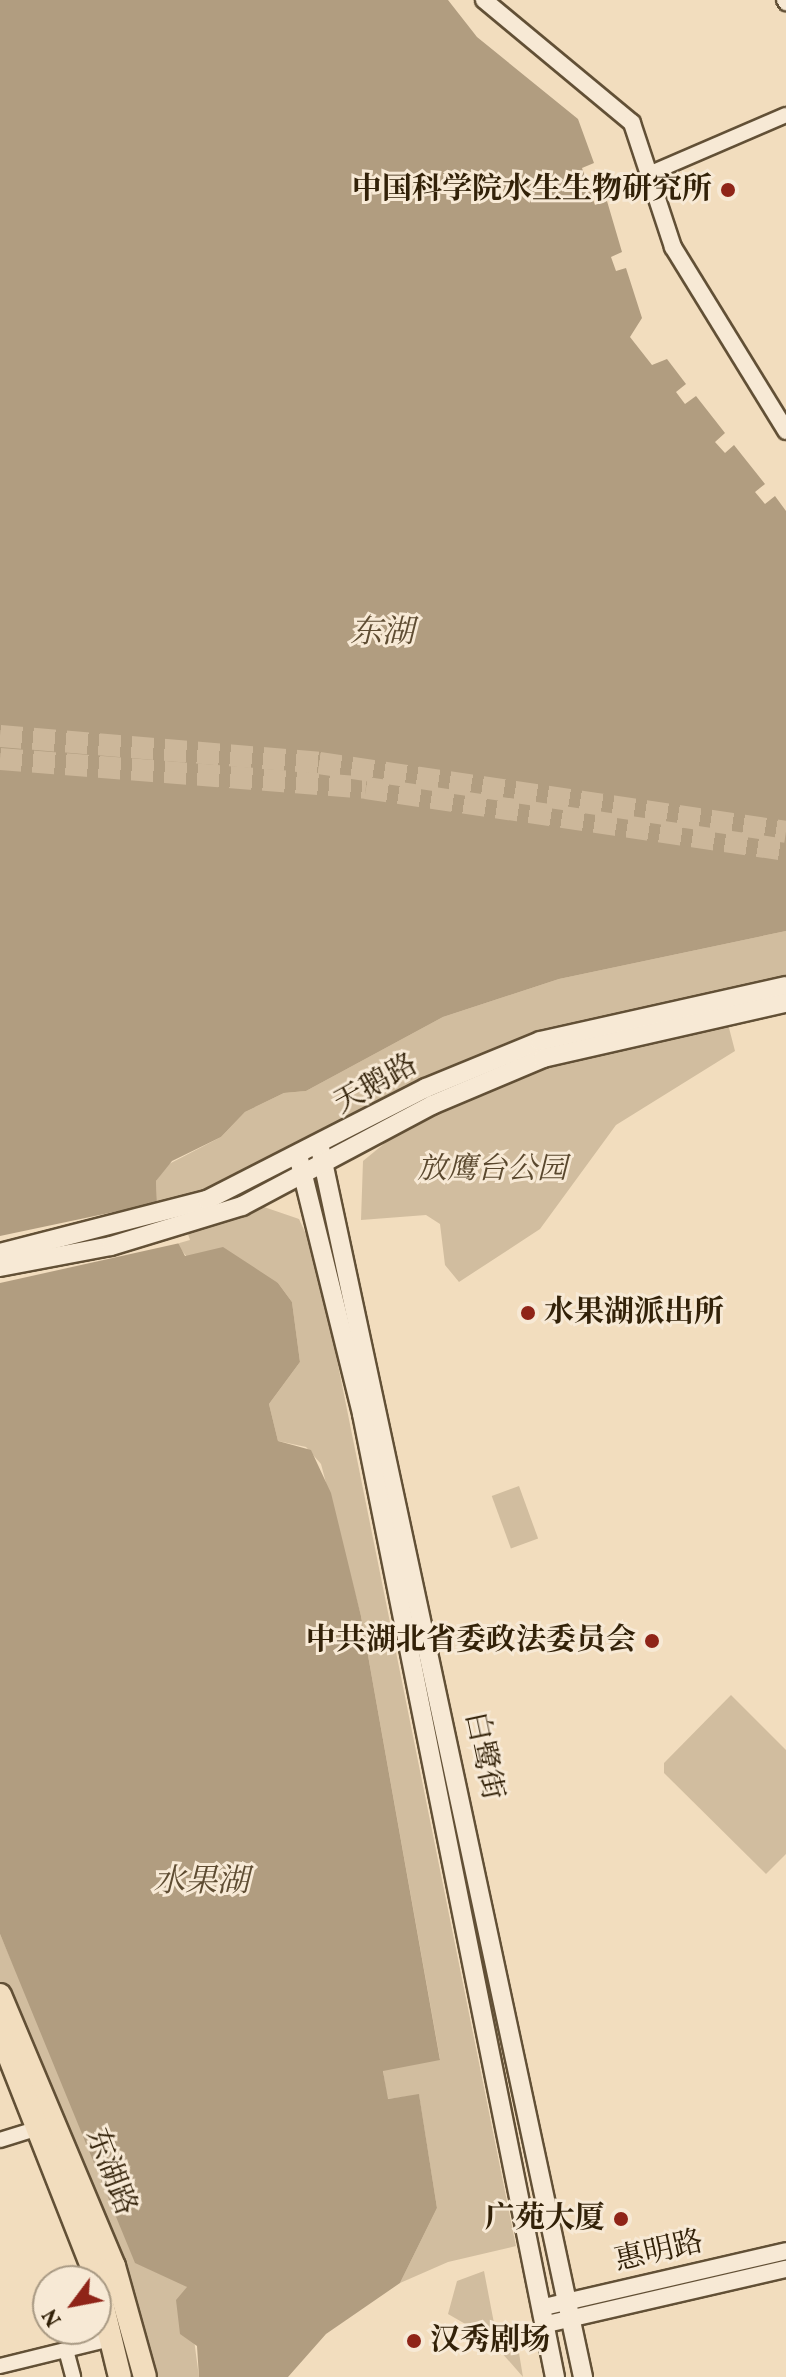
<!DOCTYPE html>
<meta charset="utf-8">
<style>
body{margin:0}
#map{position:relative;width:786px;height:2377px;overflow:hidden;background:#f2ddbe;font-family:Vollkorn,"Noto Serif SC",serif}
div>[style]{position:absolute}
.green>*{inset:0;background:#d1bd9f;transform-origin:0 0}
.water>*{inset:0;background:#b19d80}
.pier>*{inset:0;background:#f2ddbe}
.trunk-tunnel>*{height:22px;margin-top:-11px;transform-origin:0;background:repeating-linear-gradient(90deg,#ccb79a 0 22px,transparent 0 33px)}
.roads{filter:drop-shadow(2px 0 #625036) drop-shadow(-2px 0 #625036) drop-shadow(0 2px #625036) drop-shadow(0 -2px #625036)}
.minor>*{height:14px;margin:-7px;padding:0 7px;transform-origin:7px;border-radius:7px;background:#f7e9d5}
.tertiary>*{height:16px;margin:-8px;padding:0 8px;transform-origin:8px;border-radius:8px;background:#f7e9d5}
.secondary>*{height:18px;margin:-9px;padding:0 9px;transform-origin:9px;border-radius:9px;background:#f7e9d5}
.primary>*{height:22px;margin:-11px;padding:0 11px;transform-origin:11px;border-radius:11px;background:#f2ddbe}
.dots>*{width:22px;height:22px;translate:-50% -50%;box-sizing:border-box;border:4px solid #f7e9d5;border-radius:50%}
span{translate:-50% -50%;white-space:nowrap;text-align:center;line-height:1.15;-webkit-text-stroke:6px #f7e9d5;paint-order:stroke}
.poi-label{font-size:30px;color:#322108;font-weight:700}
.right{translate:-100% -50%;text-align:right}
.left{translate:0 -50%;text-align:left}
.street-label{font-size:30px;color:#322108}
.park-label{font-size:30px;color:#5a482e;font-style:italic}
.water-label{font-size:32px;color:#5e4c32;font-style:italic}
.north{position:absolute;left:32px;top:2265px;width:80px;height:80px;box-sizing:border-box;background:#f7e9d5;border:2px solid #a89983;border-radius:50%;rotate:238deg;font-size:22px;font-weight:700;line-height:32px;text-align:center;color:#322108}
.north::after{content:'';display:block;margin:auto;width:28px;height:36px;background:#8f2418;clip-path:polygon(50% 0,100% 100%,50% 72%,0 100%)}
</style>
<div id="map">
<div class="green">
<div style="clip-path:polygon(786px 931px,786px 977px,505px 1043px,178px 1205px,175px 1198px,157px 1203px,156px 1181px,167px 1165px,221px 1137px,245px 1112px,284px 1093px,306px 1091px,443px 1017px,559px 979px)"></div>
<div style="clip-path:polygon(728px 1024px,735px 1051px,616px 1125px,540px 1229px,459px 1282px,445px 1265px,440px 1224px,426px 1215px,361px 1220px,363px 1161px,402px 1129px,551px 1064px)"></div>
<div style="clip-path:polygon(264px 1207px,299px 1219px,316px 1256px,516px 2246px,448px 2262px,400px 2283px,437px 2208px,419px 2095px,387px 2099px,383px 2070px,440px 2059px,361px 1616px,321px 1464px,306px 1447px,278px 1441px,269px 1404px,300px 1362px,292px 1302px,278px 1283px,188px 1258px,176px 1244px,190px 1240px,187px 1231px)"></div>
<div style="left:519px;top:1486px;width:56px;height:29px;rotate:70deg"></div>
<div style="clip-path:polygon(731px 1695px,786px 1750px,786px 1854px,766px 1874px,664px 1773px,664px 1763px)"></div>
<div style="clip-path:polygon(0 1934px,95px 2156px,187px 2287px,199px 2377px,155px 2377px,125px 2267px,0 1982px)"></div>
<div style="clip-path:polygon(484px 2271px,498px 2344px,517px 2341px,523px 2377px,488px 2337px,448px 2314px,457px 2281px)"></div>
</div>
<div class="water">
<div style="clip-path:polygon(0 0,448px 0,477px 37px,578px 119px,594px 163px,582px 168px,595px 205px,607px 201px,622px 252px,611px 257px,616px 271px,626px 268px,642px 318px,630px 337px,652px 365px,667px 359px,686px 384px,676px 392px,685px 404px,696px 396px,725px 433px,715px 442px,725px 453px,734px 445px,765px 484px,755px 492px,765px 504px,775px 496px,786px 511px,786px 931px,559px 979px,443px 1017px,306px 1091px,284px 1093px,245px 1112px,221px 1137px,172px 1161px,156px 1181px,157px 1203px,185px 1256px,223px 1247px,278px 1283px,292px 1302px,300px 1362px,269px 1404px,278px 1441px,311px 1450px,331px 1493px,361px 1616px,440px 2060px,383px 2071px,388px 2099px,419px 2094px,437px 2208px,400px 2283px,326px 2334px,288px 2377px,199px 2377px,197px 2346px,180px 2334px,176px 2300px,187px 2287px,135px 2263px,0 1934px)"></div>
</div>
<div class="pier">
<div style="clip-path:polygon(161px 1202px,180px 1243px,0 1283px,0 1236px)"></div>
</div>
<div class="trunk-tunnel">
<div style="left:0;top:736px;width:320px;rotate:4.8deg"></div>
<div style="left:319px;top:763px;width:472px;rotate:8.4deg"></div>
<div style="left:0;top:759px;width:367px;rotate:4.5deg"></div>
<div style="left:366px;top:788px;width:425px;rotate:8.4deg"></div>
</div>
<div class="roads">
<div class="minor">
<div style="left:784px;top:0;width:4px;rotate:56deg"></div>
<div style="left:649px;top:174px;width:149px;rotate:-23.3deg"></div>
<div style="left:0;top:2140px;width:44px;rotate:-17.2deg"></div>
<div style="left:66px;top:2350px;width:28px;rotate:75deg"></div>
<div style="left:0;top:2366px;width:117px;rotate:-13.8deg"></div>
</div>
<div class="tertiary">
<div style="left:484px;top:0;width:192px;rotate:39.7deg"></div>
<div style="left:632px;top:123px;width:131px;rotate:71.7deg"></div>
<div style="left:673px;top:247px;width:216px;rotate:58.4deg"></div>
<div style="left:544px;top:2307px;width:248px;rotate:-13deg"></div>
<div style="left:547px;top:2324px;width:245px;rotate:-13deg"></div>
</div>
<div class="secondary">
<div style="left:320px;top:1148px;width:1257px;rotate:77.92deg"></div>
<div style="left:299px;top:1159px;width:263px;rotate:76.1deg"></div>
<div style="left:362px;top:1414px;width:982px;rotate:78.67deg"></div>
<div style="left:0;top:1253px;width:214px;rotate:-14.4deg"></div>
<div style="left:207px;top:1200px;width:246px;rotate:-27.1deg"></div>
<div style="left:426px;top:1088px;width:123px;rotate:-22.4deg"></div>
<div style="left:540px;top:1041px;width:252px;rotate:-12.6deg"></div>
<div style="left:0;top:1267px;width:113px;rotate:-10.7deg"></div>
<div style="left:111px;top:1246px;width:137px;rotate:-17deg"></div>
<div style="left:242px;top:1206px;width:215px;rotate:-28deg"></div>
<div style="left:432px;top:1105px;width:121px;rotate:-22.9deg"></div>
<div style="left:543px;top:1058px;width:249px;rotate:-12.8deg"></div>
</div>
<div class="primary">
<div style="left:0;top:1995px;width:294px;rotate:67.2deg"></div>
<div style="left:114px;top:2266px;width:115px;rotate:74.4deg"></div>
<div style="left:0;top:2033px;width:259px;rotate:68.5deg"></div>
<div style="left:95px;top:2274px;width:106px;rotate:76.4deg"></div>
</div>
</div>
<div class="dots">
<div style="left:728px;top:190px;background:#8f2418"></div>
<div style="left:528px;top:1313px;background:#8f2418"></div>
<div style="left:652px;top:1641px;background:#8f2418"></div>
<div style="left:621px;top:2219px;background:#8f2418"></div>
<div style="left:414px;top:2341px;background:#8f2418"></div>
</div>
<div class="poi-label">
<span class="right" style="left:712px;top:190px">中国科学院水生生物研究所</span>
<span class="left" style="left:544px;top:1313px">水果湖派出所</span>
<span class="right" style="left:636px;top:1641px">中共湖北省委政法委员会</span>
<span class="right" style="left:605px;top:2219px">广苑大厦</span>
<span class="left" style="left:430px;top:2341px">汉秀剧场</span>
</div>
<div class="street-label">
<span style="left:376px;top:1085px;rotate:-29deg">天鹅路</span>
<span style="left:483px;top:1756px;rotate:78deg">白鹭街</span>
<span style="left:110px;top:2172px;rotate:69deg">东湖路</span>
<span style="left:659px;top:2252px;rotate:-13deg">惠明路</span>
</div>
<div class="park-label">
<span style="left:492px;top:1170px">放鹰台公园</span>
</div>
<div class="water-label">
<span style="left:382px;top:634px">东湖</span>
<span style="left:201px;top:1883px">水果湖</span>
</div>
<div class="north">N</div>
</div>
